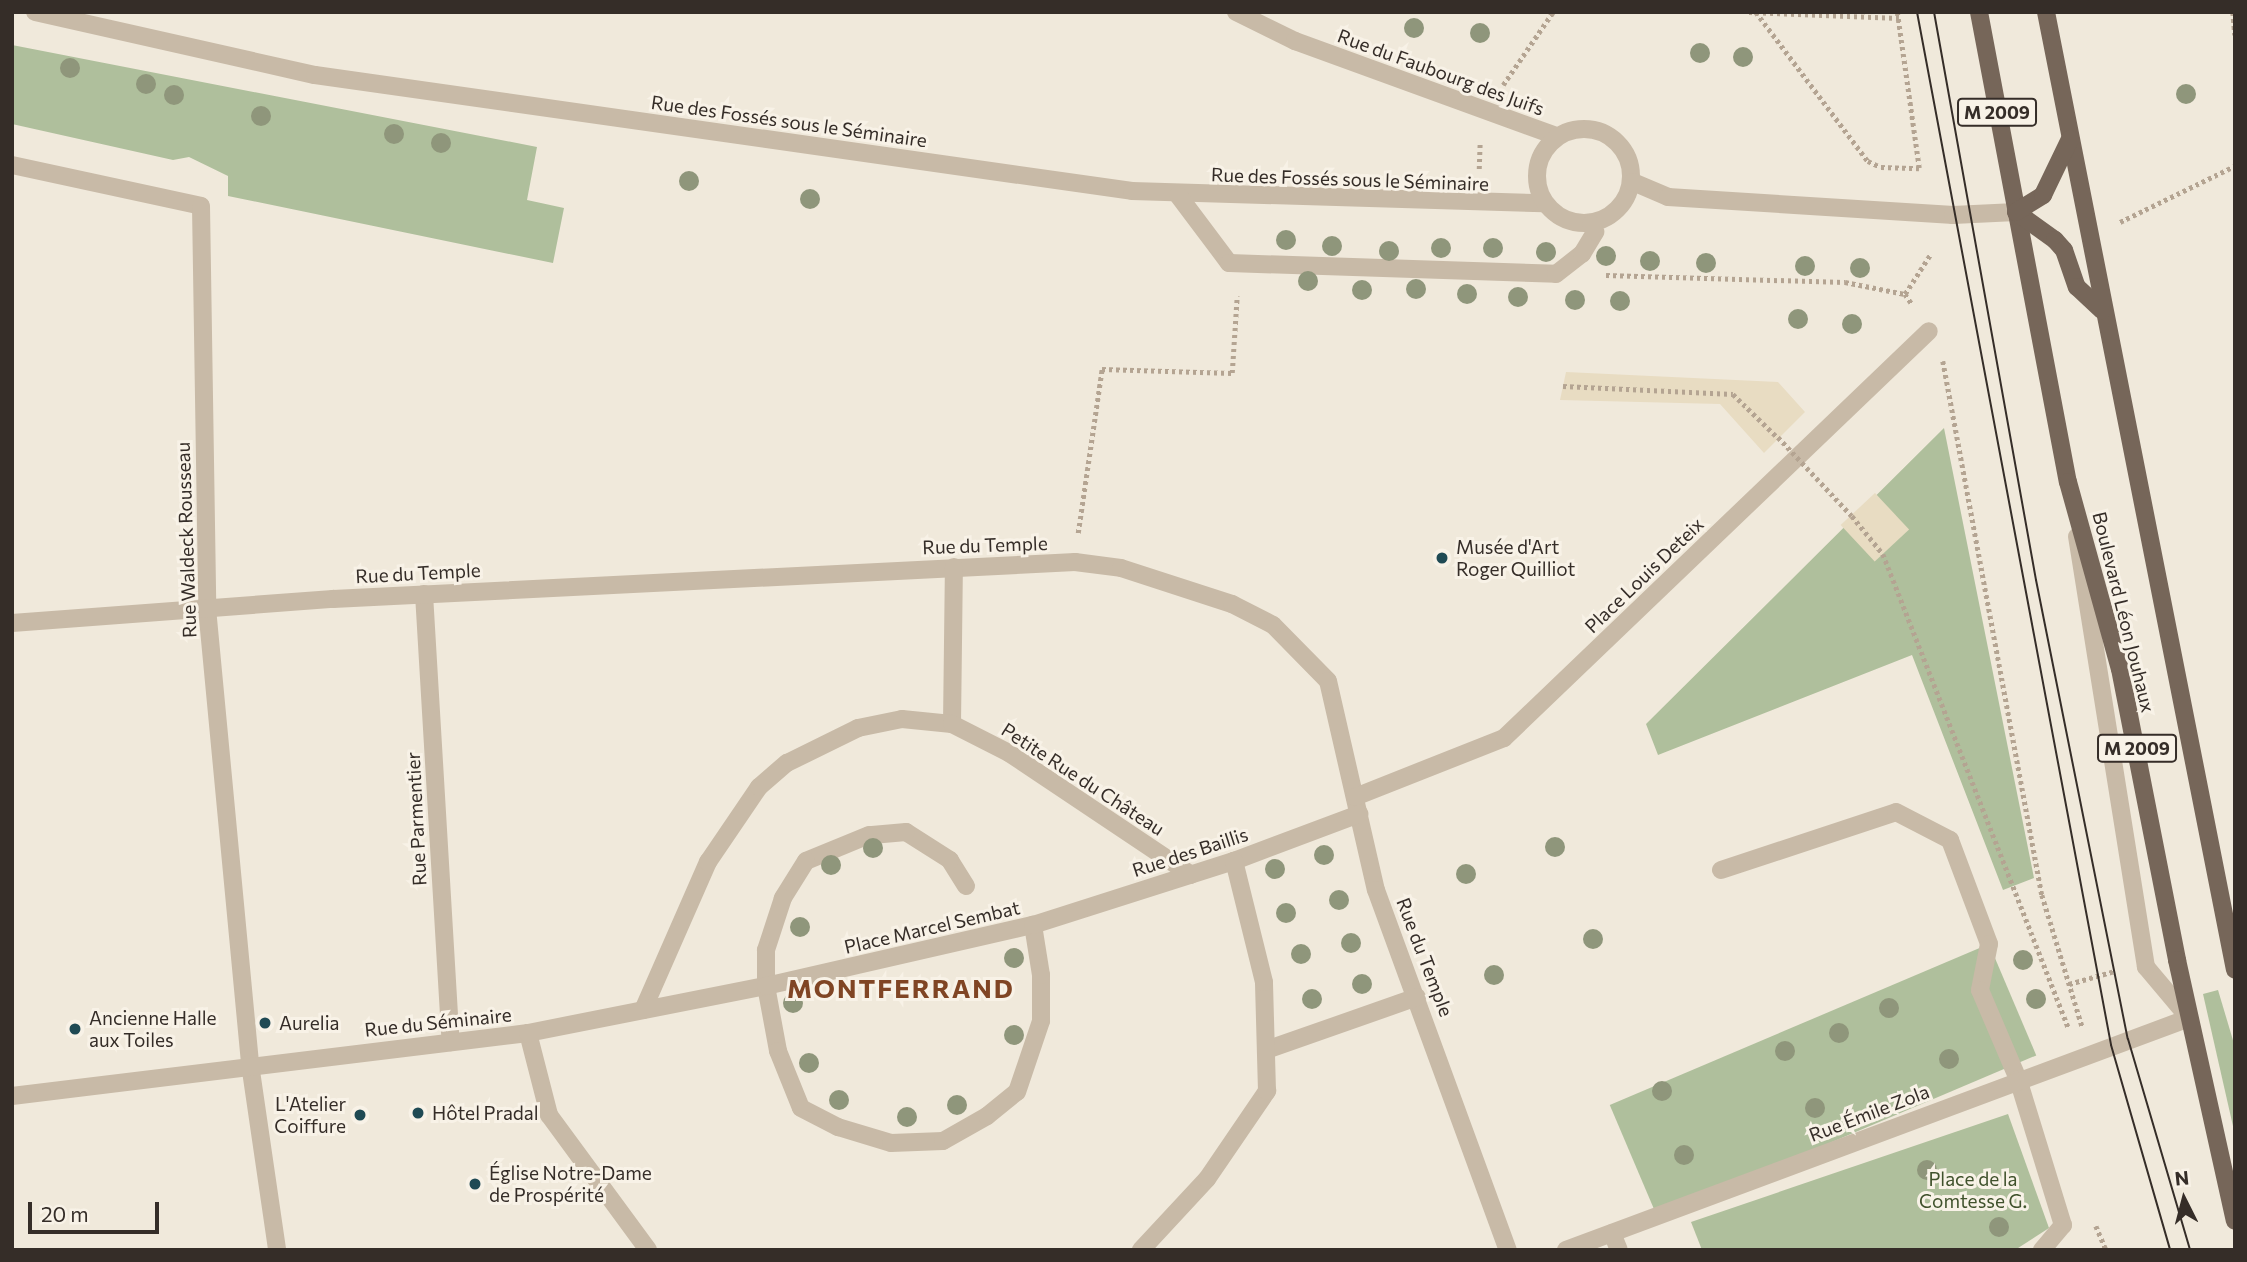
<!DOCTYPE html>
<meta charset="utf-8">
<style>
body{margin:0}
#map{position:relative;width:2247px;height:1262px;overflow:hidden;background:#f0e9db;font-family:Commissioner,sans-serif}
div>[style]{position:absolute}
.green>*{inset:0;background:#afbf9c;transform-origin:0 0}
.plaza>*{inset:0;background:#e8dcc2;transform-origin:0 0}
.path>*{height:4.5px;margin-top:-2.25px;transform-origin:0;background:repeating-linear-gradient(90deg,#b4a492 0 3.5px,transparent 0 7px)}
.minor>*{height:18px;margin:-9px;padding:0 9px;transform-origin:9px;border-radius:9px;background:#c8baa7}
.minor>.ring{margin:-9px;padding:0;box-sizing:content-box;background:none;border:18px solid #c8baa7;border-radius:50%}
.major>*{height:18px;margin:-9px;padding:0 9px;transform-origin:9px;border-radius:9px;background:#766659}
.tram>*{height:2px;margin:-1px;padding:0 1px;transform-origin:1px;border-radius:1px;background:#352d28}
.path-bridge>*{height:4.5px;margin-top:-2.25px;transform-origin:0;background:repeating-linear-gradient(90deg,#b4a492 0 3.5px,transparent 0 7px)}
.trees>*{width:20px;height:20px;margin:-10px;border-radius:50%;background:#8f967b}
.dots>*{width:19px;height:19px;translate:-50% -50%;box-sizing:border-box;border:4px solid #f8f2e7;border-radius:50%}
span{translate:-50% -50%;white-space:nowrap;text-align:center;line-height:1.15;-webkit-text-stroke:6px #f8f2e7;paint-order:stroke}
.shield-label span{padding:2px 5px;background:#f8f2e7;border:2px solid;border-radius:5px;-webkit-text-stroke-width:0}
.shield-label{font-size:18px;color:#352d28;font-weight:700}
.street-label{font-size:19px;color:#352d28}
.poi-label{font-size:19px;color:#352d28}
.left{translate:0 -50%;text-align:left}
.right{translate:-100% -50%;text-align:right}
.park-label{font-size:19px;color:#40522c}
.district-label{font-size:26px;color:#804524;font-weight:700;letter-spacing:2px}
.frame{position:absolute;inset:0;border:14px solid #352d28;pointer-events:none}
.north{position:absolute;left:2149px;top:1164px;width:70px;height:70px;-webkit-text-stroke:5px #f8f2e7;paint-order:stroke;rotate:354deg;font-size:19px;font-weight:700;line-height:28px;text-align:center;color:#352d28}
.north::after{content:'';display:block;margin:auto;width:24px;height:32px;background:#352d28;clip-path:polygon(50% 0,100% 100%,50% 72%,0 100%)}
.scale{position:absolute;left:28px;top:1202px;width:131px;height:32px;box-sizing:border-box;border:4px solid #352d28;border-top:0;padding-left:9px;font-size:21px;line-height:24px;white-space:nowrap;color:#352d28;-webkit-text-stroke:5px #f8f2e7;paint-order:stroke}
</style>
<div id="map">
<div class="green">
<div style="clip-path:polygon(12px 45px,537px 147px,527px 200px,564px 208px,553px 263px,228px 196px,228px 176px,189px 157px,173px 160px,12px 124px)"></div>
<div style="clip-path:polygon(1944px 428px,2034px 878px,2003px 890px,1912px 655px,1658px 755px,1646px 724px)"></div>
<div style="left:1989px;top:944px;width:121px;height:412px;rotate:67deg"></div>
<div style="clip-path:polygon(2218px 990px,2235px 1047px,2235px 1135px,2203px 994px)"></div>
<div style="clip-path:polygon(2008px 1114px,2049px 1228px,2015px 1250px,1702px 1250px,1691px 1222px)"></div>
</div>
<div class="plaza">
<div style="clip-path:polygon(1566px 372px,1778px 382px,1805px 412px,1764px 453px,1720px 404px,1560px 400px)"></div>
<div style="left:1875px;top:493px;width:50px;height:47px;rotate:47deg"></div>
</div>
<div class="path">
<div style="left:1749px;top:12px;width:150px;rotate:2.3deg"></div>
<div style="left:1756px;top:12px;width:186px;rotate:53.1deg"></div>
<div style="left:1868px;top:161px;width:14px;rotate:25deg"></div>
<div style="left:1881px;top:167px;width:38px;rotate:2deg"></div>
<div style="left:1919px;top:168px;width:158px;rotate:-98deg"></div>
<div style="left:2233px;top:12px;width:23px;rotate:85deg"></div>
<div style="left:1503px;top:85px;width:88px;rotate:-55.6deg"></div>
<div style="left:1479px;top:169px;width:27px;rotate:-88deg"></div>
<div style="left:2120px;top:222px;width:128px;rotate:-26deg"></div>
<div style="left:1606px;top:275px;width:239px;rotate:1.7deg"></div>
<div style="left:1845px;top:282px;width:61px;rotate:11.3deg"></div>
<div style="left:1905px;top:294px;width:12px;rotate:55deg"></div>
<div style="left:1905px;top:294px;width:46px;rotate:-57.3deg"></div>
<div style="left:1943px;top:361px;width:543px;rotate:79.5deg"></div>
<div style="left:2042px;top:895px;width:137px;rotate:73deg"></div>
<div style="left:1563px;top:386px;width:170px;rotate:2.7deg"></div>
<div style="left:1733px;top:394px;width:60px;rotate:44.3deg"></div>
<div style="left:1852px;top:516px;width:49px;rotate:50.8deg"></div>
<div style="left:1883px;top:554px;width:510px;rotate:68.62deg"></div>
<div style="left:1078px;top:533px;width:166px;rotate:-81.7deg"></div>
<div style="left:1102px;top:369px;width:130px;rotate:1.8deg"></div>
<div style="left:1232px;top:373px;width:77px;rotate:-86.3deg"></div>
<div style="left:2069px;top:984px;width:48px;rotate:-15.8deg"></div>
<div style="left:2096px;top:1226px;width:26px;rotate:67deg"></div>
</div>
<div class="minor">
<div style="left:35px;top:12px;width:287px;rotate:12.7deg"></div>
<div style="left:315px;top:75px;width:825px;rotate:8.08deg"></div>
<div style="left:1132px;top:191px;width:412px;rotate:1.7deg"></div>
<div style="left:1236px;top:12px;width:66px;rotate:26.2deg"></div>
<div style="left:1295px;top:41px;width:278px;rotate:20deg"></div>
<div class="ring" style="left:1537px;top:129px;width:76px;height:76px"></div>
<div style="left:12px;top:165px;width:193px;rotate:12.2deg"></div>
<div style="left:201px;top:206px;width:402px;rotate:89.1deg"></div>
<div style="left:207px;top:608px;width:458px;rotate:84.6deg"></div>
<div style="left:250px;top:1064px;width:188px;rotate:81.7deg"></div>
<div style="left:1633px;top:182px;width:38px;rotate:23deg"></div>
<div style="left:1668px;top:197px;width:286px;rotate:3.6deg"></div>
<div style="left:1953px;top:215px;width:63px;rotate:-2.7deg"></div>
<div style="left:1178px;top:195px;width:85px;rotate:53.1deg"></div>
<div style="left:1229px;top:263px;width:327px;rotate:1.9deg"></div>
<div style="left:1556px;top:274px;width:33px;rotate:-38deg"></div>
<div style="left:1582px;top:254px;width:26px;rotate:-59deg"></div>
<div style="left:1595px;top:232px;width:9px;rotate:-117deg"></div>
<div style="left:424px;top:594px;width:449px;rotate:86.6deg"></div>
<div style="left:12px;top:623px;width:322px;rotate:-4.3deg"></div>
<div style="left:333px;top:599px;width:743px;rotate:-2.85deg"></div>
<div style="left:1075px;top:562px;width:46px;rotate:7.4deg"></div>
<div style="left:1121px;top:568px;width:117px;rotate:18deg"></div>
<div style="left:1232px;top:604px;width:46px;rotate:27.1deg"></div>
<div style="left:1273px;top:625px;width:78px;rotate:45.5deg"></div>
<div style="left:1328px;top:681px;width:214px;rotate:77.1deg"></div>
<div style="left:1376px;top:890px;width:383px;rotate:69.9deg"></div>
<div style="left:952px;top:724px;width:157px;rotate:-89.3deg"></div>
<div style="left:1355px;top:797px;width:160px;rotate:-21.6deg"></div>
<div style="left:1504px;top:738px;width:588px;rotate:-43.76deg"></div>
<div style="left:1721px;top:870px;width:184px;rotate:-18.3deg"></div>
<div style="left:1896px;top:812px;width:61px;rotate:27.4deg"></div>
<div style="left:1950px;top:840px;width:111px;rotate:69.4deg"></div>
<div style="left:1989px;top:944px;width:47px;rotate:101.1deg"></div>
<div style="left:1980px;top:990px;width:97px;rotate:66.9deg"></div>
<div style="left:2018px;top:1079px;width:153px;rotate:72.9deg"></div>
<div style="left:2063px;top:1225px;width:33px;rotate:130deg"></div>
<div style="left:966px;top:886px;width:31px;rotate:-122deg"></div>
<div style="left:950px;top:860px;width:52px;rotate:-147.5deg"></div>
<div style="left:906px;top:832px;width:37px;rotate:175deg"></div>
<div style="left:869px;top:835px;width:68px;rotate:157.6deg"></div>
<div style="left:806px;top:861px;width:44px;rotate:121.9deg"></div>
<div style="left:783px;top:898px;width:55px;rotate:108.1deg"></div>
<div style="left:766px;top:950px;width:36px;rotate:90deg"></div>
<div style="left:766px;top:986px;width:66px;rotate:79.5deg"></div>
<div style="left:778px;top:1051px;width:61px;rotate:68deg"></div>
<div style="left:801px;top:1108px;width:42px;rotate:27.2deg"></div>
<div style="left:838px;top:1127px;width:55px;rotate:16.8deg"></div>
<div style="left:891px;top:1143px;width:52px;rotate:-2.2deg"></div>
<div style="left:943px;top:1141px;width:51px;rotate:-29.6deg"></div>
<div style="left:987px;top:1116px;width:38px;rotate:-39deg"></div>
<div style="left:1017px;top:1092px;width:75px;rotate:-71.3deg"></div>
<div style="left:1041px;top:1021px;width:46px;rotate:-90deg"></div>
<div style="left:1041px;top:975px;width:51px;rotate:-99.1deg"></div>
<div style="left:643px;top:1010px;width:162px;rotate:-66.3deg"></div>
<div style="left:708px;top:862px;width:91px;rotate:-55.8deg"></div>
<div style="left:759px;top:787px;width:37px;rotate:-41deg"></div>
<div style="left:787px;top:763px;width:79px;rotate:-26.2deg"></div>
<div style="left:858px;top:728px;width:45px;rotate:-11.6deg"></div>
<div style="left:902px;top:719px;width:50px;rotate:5.7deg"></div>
<div style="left:952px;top:724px;width:64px;rotate:27deg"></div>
<div style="left:1009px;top:753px;width:219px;rotate:33.8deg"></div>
<div style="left:528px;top:1033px;width:85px;rotate:75.6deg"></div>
<div style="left:549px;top:1115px;width:167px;rotate:53.7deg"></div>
<div style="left:1266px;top:1050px;width:160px;rotate:-19.3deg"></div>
<div style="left:12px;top:1096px;width:520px;rotate:-6.96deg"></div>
<div style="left:528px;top:1033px;width:243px;rotate:-11.2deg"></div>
<div style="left:766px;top:986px;width:274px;rotate:-12.9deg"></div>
<div style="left:1033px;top:925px;width:211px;rotate:-17.7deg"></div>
<div style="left:1234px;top:861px;width:134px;rotate:-20.6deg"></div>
<div style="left:1612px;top:1233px;width:18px;rotate:68deg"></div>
<div style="left:1141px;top:1250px;width:97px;rotate:-47.1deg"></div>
<div style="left:1207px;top:1179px;width:107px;rotate:-55.7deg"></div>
<div style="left:1267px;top:1091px;width:109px;rotate:-91.6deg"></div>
<div style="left:1264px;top:982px;width:125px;rotate:-103.9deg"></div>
<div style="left:1566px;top:1250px;width:665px;rotate:-20.42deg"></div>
<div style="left:2189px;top:1018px;width:67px;rotate:-130.1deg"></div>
<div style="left:2146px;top:967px;width:436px;rotate:-99.1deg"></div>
</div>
<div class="major">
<div style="left:1979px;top:12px;width:478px;rotate:79.3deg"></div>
<div style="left:2068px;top:482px;width:194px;rotate:74.5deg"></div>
<div style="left:2120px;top:669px;width:297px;rotate:78.9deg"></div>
<div style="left:2177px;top:960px;width:267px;rotate:77.5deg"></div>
<div style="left:2046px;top:12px;width:976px;rotate:78.84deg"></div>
<div style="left:2016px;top:212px;width:48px;rotate:35.7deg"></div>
<div style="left:2055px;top:240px;width:13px;rotate:48deg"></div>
<div style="left:2064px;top:250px;width:39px;rotate:71deg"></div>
<div style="left:2077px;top:287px;width:34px;rotate:43deg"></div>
<div style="left:2016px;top:212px;width:32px;rotate:-32deg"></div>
<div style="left:2043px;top:195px;width:62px;rotate:-64.3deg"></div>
</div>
<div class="tram">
<div style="left:1917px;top:12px;width:1051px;rotate:79.36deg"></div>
<div style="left:2111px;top:1045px;width:213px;rotate:73.9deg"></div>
<div style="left:1934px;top:12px;width:577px;rotate:79.82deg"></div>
<div style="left:2036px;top:580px;width:468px;rotate:78.7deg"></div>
<div style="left:2128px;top:1039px;width:220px;rotate:73.6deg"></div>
</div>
<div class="path-bridge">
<div style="left:1778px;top:437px;width:108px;rotate:46.9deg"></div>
</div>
<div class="trees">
<div style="left:1414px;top:28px"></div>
<div style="left:1480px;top:33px"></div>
<div style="left:1700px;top:53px"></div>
<div style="left:1743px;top:57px"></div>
<div style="left:70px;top:68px"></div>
<div style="left:146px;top:84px"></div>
<div style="left:2186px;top:94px"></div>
<div style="left:174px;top:95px"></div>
<div style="left:261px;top:116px"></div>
<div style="left:394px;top:134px"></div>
<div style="left:441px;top:143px"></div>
<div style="left:689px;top:181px"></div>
<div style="left:810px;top:199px"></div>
<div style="left:1286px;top:240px"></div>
<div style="left:1332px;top:246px"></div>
<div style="left:1441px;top:248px"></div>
<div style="left:1493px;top:248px"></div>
<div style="left:1389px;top:251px"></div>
<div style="left:1546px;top:252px"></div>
<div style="left:1606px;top:256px"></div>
<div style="left:1650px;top:261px"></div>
<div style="left:1706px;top:263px"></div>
<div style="left:1805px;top:266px"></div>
<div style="left:1860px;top:268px"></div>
<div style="left:1308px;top:281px"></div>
<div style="left:1416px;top:289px"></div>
<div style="left:1362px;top:290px"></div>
<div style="left:1467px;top:294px"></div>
<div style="left:1518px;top:297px"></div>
<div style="left:1575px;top:300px"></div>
<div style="left:1620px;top:301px"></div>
<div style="left:1798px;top:319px"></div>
<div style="left:1852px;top:324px"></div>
<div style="left:1555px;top:847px"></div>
<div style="left:873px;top:848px"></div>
<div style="left:1324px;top:855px"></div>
<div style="left:831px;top:865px"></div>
<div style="left:1275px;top:869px"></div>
<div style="left:1466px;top:874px"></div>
<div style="left:1339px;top:900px"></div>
<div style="left:1286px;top:913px"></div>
<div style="left:800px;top:927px"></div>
<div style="left:1593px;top:939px"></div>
<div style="left:1351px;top:943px"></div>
<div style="left:1301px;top:954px"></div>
<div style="left:1014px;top:958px"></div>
<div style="left:2023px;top:960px"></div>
<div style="left:1494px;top:975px"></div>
<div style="left:1362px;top:984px"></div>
<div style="left:1312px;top:999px"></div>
<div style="left:2036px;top:999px"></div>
<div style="left:793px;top:1003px"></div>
<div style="left:1889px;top:1008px"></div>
<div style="left:1839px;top:1033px"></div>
<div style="left:1014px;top:1035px"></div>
<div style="left:1785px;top:1051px"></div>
<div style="left:1949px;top:1059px"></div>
<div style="left:809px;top:1063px"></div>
<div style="left:1662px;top:1091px"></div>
<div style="left:839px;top:1100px"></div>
<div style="left:957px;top:1105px"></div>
<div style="left:1815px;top:1108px"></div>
<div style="left:907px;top:1117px"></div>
<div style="left:1684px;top:1155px"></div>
<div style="left:1927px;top:1170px"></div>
<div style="left:1999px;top:1227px"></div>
</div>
<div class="dots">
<div style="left:1442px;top:558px;background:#1f4a54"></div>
<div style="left:265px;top:1023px;background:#1f4a54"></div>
<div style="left:75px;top:1029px;background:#1f4a54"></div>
<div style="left:418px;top:1113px;background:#1f4a54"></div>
<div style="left:360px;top:1115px;background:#1f4a54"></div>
<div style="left:475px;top:1184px;background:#1f4a54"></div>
</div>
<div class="shield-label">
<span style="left:1997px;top:112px">M 2009</span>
<span style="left:2137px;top:748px">M 2009</span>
</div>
<div class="street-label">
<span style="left:1441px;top:72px;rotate:20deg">Rue du Faubourg des Juifs</span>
<span style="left:789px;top:121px;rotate:8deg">Rue des Fossés sous le Séminaire</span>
<span style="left:1350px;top:179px;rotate:2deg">Rue des Fossés sous le Séminaire</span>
<span style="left:186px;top:540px;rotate:-92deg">Rue Waldeck Rousseau</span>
<span style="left:985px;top:545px;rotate:-2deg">Rue du Temple</span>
<span style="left:418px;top:573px;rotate:-3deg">Rue du Temple</span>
<span style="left:1644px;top:575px;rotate:-44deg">Place Louis Deteix</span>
<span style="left:2124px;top:612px;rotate:76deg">Boulevard Léon Jouhaux</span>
<span style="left:1083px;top:779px;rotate:33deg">Petite Rue du Château</span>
<span style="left:416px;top:819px;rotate:-93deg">Rue Parmentier</span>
<span style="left:1190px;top:852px;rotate:-18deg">Rue des Baillis</span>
<span style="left:932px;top:927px;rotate:-13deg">Place Marcel Sembat</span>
<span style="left:1425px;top:957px;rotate:69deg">Rue du Temple</span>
<span style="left:438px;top:1022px;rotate:-6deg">Rue du Séminaire</span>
<span style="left:1869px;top:1113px;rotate:-21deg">Rue Émile Zola</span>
</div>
<div class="poi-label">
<span class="left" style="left:1456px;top:558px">Musée d'Art<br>Roger Quilliot</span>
<span class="left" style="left:89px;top:1029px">Ancienne Halle<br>aux Toiles</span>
<span class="left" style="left:279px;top:1023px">Aurelia</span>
<span class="right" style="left:346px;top:1115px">L'Atelier<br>Coiffure</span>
<span class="left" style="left:432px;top:1113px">Hôtel Pradal</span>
<span class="left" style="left:489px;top:1184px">Église Notre-Dame<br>de Prospérité</span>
</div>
<div class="park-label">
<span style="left:1973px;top:1190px">Place de la<br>Comtesse G.</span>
</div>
<div class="district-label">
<span style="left:901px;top:988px">MONTFERRAND</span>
</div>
<div class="frame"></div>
<div class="north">N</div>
<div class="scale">20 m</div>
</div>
